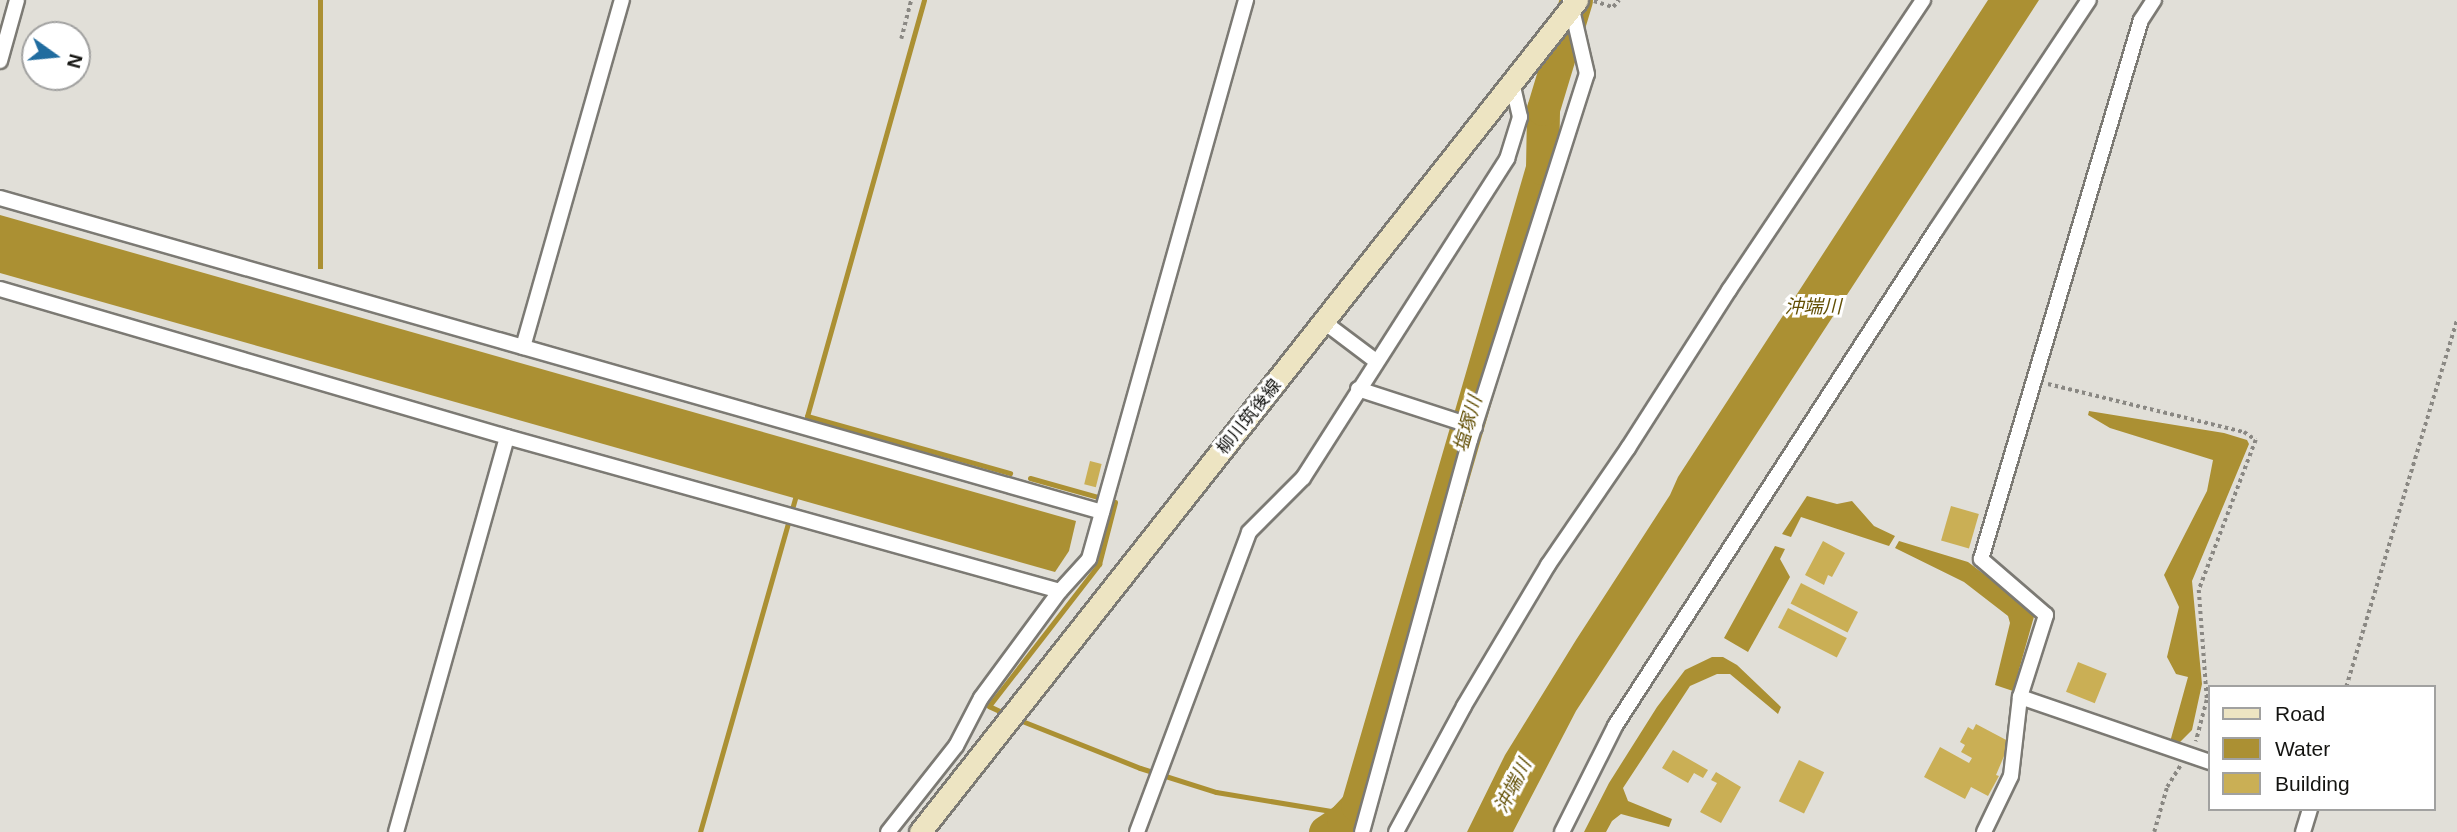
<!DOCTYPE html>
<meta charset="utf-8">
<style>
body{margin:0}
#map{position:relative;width:2457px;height:832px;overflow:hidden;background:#e1dfd8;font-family:Arial,"Noto Sans JP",sans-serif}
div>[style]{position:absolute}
.water>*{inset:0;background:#ab9033;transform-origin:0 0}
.stream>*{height:5px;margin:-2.5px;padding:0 2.5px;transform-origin:2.5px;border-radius:2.5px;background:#ab9033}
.river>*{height:33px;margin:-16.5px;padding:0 16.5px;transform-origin:16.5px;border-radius:16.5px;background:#ab9033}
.building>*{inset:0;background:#caaf55;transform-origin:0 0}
.path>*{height:3.5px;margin-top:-1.75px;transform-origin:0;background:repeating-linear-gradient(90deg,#8a8883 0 3.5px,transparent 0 7px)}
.roads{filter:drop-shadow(2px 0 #7c7a74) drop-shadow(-2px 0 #7c7a74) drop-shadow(0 2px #7c7a74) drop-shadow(0 -2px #7c7a74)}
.street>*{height:14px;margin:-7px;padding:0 7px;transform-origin:7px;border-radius:7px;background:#fff}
.secondary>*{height:21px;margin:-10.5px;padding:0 10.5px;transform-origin:10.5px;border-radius:10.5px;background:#ede4c2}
span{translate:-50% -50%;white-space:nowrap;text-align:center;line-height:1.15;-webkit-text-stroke:6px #fff;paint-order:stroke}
.street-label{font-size:18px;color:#141411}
.water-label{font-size:19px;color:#624f05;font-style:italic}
.legend{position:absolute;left:2208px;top:685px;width:228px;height:126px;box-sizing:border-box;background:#fff;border:2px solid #a1a1a0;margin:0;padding:9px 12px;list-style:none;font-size:21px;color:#141411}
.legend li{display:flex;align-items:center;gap:14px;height:35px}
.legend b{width:35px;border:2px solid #a1a1a0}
.north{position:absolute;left:21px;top:21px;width:70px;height:70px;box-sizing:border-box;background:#fff;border:2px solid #a1a1a0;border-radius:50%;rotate:105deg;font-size:19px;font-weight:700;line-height:28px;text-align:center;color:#141411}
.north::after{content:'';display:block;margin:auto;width:24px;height:32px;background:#206c9f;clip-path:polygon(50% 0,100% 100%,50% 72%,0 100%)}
</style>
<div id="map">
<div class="water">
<div style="left:318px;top:0;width:5px;height:269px"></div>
<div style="clip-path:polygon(1988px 0,2039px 0,1576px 711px,1513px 832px,1467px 832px,1505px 755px,1576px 640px,1670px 495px,1678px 477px)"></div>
<div style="clip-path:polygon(0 215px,1076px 521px,1069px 551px,1055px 572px,0 273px)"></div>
<div style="clip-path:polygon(2089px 411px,2224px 433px,2247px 440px,2249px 444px,2192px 581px,2202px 684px,2192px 730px,2179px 743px,2170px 742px,2188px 677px,2176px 674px,2167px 657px,2179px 607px,2164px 575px,2207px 491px,2213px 460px,2110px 428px,2088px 415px)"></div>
<div style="clip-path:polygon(1807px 496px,1837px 504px,1852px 501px,1874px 526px,1895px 536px,1889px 546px,1801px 517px,1791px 537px,1782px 534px)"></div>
<div style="clip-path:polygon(1899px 541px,1968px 562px,2035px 613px,2013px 691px,1995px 685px,2010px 623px,2008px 616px,1964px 582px,1895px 548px)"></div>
<div style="clip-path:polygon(1775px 546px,1785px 549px,1780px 559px,1790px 577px,1748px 652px,1724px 638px)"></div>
<div style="clip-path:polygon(1712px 657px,1723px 657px,1737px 665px,1781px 707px,1778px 714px,1730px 674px,1717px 674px,1690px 686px,1623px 788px,1628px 801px,1672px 819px,1669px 827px,1621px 814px,1612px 821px,1606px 832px,1584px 832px,1609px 783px,1657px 707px,1685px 670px)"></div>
</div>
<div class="stream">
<div style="left:924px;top:0;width:432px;rotate:105.7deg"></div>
<div style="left:807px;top:416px;width:211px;rotate:15.7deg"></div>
<div style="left:1030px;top:478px;width:71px;rotate:15.6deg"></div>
<div style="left:1008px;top:715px;width:21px;rotate:-155deg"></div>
<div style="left:989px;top:706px;width:180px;rotate:-52.2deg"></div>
<div style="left:1099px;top:564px;width:64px;rotate:-75.5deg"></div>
<div style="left:1017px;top:719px;width:132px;rotate:21.7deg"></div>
<div style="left:1140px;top:768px;width:80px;rotate:17.5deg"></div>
<div style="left:1216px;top:792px;width:135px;rotate:9.4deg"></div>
<div style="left:700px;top:832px;width:347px;rotate:-74.1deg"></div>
</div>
<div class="river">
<div style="left:1325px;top:832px;width:22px;rotate:-34deg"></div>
<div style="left:1343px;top:820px;width:21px;rotate:-47deg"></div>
<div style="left:1357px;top:805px;width:663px;rotate:-73.81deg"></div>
<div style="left:1542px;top:168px;width:59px;rotate:-89deg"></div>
<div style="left:1543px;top:109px;width:114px;rotate:-73.2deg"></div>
</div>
<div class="building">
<div style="left:1090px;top:461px;width:12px;height:24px;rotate:14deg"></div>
<div style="left:1951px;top:506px;width:29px;height:36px;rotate:16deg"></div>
<div style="clip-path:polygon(1823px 541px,1845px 553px,1832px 577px,1828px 575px,1824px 585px,1805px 575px)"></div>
<div style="left:1801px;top:583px;width:64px;height:23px;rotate:27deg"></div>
<div style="left:1788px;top:608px;width:66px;height:22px;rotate:27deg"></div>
<div style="left:2078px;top:662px;width:31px;height:32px;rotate:22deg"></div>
<div style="clip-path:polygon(1976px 724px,2010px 742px,1996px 775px,1999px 776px,1988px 796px,1971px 787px,1965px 799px,1924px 777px,1940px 747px,1969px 763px,1972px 758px,1961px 752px,1965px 745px,1960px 742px,1968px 727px,1973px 730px)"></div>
<div style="clip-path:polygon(1673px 750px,1708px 770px,1703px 778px,1694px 773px,1688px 783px,1662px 768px)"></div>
<div style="left:1799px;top:760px;width:28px;height:46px;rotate:26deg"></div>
<div style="clip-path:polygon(1716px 772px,1741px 787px,1721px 823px,1700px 812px,1717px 783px,1711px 780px)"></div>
</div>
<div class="path">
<div style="left:1594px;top:1px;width:20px;rotate:18deg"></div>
<div style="left:1613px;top:7px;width:9px;rotate:-49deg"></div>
<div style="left:901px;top:39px;width:40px;rotate:-75.6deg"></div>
<div style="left:2048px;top:384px;width:202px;rotate:13.8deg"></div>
<div style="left:2244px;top:432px;width:14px;rotate:34deg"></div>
<div style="left:2256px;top:440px;width:160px;rotate:110.8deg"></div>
<div style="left:2199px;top:590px;width:110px;rotate:85.8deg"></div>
<div style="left:2207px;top:700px;width:43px;rotate:104.7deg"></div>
<div style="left:2346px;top:687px;width:384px;rotate:-73.2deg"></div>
<div style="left:2154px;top:832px;width:47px;rotate:-73.9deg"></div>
<div style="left:2167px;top:787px;width:25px;rotate:-58deg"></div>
</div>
<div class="roads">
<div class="street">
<div style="left:0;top:61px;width:63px;rotate:-74.4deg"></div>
<div style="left:0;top:198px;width:1146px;rotate:15.9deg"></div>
<div style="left:0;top:289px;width:528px;rotate:16.27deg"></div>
<div style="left:507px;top:437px;width:574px;rotate:15.56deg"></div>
<div style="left:1324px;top:322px;width:65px;rotate:36.9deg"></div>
<div style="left:523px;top:347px;width:361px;rotate:-74.1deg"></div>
<div style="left:1358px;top:389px;width:123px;rotate:18deg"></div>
<div style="left:2020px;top:697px;width:201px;rotate:18.9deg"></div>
<div style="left:396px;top:832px;width:410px;rotate:-74.3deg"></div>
<div style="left:888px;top:832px;width:110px;rotate:-51.7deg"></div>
<div style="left:956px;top:746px;width:54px;rotate:-62.5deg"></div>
<div style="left:981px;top:698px;width:133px;rotate:-53.6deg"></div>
<div style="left:1060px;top:591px;width:43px;rotate:-47.8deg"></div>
<div style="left:1089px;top:559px;width:581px;rotate:-74.31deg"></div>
<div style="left:1137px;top:832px;width:320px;rotate:-69.5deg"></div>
<div style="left:1249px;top:532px;width:76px;rotate:-45deg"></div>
<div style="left:1303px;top:478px;width:379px;rotate:-57.4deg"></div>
<div style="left:1507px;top:159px;width:44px;rotate:-72.8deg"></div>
<div style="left:1520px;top:117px;width:36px;rotate:-103deg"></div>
<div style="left:1362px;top:832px;width:407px;rotate:-74.6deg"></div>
<div style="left:1470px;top:440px;width:384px;rotate:-72.3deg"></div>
<div style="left:1587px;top:74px;width:75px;rotate:-103.1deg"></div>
<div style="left:1396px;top:832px;width:143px;rotate:-61.6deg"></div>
<div style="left:1464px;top:706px;width:164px;rotate:-59.2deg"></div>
<div style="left:1548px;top:565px;width:142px;rotate:-55.6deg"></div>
<div style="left:1628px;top:448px;width:188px;rotate:-57.4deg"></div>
<div style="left:1729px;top:290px;width:349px;rotate:-56.2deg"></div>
<div style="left:1562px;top:832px;width:119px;rotate:-63.4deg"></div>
<div style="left:1615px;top:726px;width:591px;rotate:-57.09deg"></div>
<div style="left:1936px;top:230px;width:276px;rotate:-56.4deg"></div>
<div style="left:1984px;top:832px;width:62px;rotate:-64.3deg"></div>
<div style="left:2011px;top:776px;width:80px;rotate:-83.5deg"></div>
<div style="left:2020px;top:697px;width:86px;rotate:-72.4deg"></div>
<div style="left:2046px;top:615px;width:86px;rotate:-139.3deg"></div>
<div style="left:1981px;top:559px;width:562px;rotate:-73.47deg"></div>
<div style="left:2141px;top:20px;width:24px;rotate:-57deg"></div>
<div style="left:2303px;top:832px;width:24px;rotate:-73deg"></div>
</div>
<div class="secondary">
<div style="left:920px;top:832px;width:1060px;rotate:-51.7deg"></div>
</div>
</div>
<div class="street-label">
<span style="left:1249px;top:417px;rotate:-51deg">柳川筑後線</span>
</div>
<div class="water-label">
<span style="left:1813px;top:307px">沖端川</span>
<span style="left:1468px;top:424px;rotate:-74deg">塩塚川</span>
<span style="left:1513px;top:786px;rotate:-63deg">沖端川</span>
</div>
<ul class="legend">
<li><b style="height:9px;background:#ede4c2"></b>Road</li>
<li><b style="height:19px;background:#ab9033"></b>Water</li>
<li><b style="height:19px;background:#caaf55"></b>Building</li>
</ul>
<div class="north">N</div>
</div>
